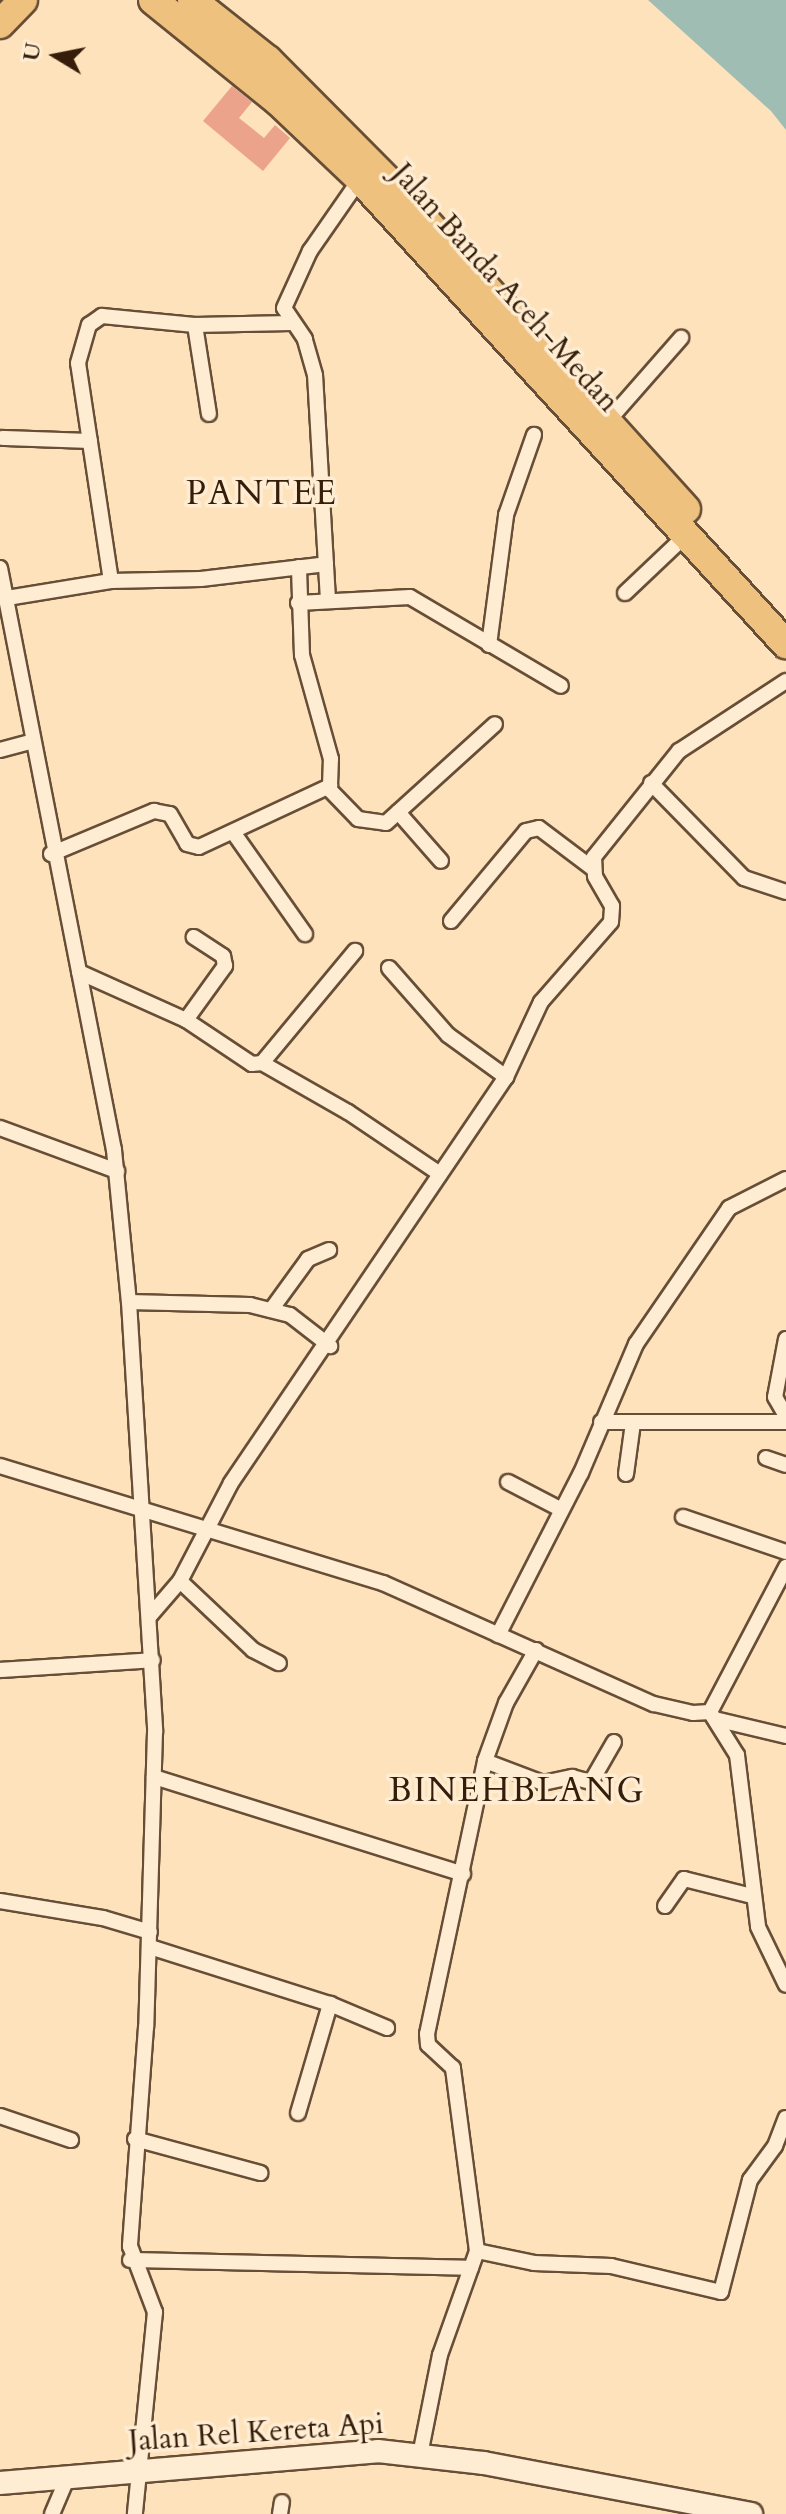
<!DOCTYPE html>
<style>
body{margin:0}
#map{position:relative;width:786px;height:2514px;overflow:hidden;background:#fee2bb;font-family:Cardo,serif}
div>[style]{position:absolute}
.water>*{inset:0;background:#a0bdb3}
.building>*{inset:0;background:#eca38c}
.roads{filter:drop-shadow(2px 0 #674e36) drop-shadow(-2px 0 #674e36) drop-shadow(0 2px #674e36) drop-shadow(0 -2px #674e36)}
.street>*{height:14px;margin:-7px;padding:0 7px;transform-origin:7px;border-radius:7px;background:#feecd3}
.secondary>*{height:22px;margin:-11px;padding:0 11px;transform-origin:11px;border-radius:11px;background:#feecd3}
.highway>*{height:28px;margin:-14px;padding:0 14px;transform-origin:14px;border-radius:14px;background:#efc17e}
span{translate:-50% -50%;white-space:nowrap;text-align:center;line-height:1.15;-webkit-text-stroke:7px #feecd3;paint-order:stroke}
.street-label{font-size:30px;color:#351d0a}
.quarter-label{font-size:34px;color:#351d0a;letter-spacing:2px}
.north{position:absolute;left:16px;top:16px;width:80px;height:80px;-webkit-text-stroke:6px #feecd3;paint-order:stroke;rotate:280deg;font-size:22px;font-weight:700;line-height:32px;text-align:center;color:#351d0a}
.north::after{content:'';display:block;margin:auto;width:28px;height:36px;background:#351d0a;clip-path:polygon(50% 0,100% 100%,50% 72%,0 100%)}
</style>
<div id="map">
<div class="water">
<div style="clip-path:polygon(648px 0,786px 0,786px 130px,771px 111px)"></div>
</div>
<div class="building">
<div style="clip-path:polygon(232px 86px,252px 102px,239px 118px,264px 138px,275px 125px,290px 138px,263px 171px,203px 121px)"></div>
</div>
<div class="roads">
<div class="street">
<div style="left:195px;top:325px;width:90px;rotate:81.1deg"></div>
<div style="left:608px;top:421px;width:111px;rotate:-48.7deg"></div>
<div style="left:2px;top:438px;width:88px;rotate:2deg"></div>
<div style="left:0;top:568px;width:593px;rotate:78.92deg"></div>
<div style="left:114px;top:1150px;width:153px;rotate:84.4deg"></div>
<div style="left:129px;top:1302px;width:431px;rotate:86.5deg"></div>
<div style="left:155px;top:1732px;width:295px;rotate:91.7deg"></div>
<div style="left:146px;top:2027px;width:220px;rotate:94.2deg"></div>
<div style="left:130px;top:2246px;width:71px;rotate:69.3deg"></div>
<div style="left:155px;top:2312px;width:203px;rotate:95.7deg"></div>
<div style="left:111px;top:581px;width:220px;rotate:-98.6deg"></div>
<div style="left:78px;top:363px;width:40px;rotate:-74deg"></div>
<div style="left:89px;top:325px;width:16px;rotate:-35deg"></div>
<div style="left:102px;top:316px;width:93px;rotate:5.5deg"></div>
<div style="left:195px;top:325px;width:96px;rotate:-1.2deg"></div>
<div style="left:625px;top:593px;width:83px;rotate:-43.5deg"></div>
<div style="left:7px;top:598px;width:105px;rotate:-9.3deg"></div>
<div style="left:111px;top:581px;width:90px;rotate:-1.3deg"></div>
<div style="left:201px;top:579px;width:126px;rotate:-6.8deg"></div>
<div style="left:328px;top:600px;width:225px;rotate:-93.3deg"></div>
<div style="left:315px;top:375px;width:37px;rotate:-106deg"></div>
<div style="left:305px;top:339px;width:37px;rotate:-124deg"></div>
<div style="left:284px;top:308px;width:63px;rotate:-65.5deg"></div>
<div style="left:310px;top:251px;width:88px;rotate:-55.2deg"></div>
<div style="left:298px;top:603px;width:112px;rotate:-3.1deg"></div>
<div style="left:410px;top:597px;width:175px;rotate:30.5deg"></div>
<div style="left:489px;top:645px;width:131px;rotate:-82.5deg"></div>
<div style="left:506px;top:515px;width:85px;rotate:-70.7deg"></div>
<div style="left:0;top:750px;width:31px;rotate:-15deg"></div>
<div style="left:651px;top:783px;width:133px;rotate:45.6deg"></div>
<div style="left:744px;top:878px;width:44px;rotate:18.4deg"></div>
<div style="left:328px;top:788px;width:43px;rotate:45.9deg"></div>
<div style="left:358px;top:819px;width:28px;rotate:8deg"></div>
<div style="left:386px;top:823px;width:147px;rotate:-42.2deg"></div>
<div style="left:398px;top:812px;width:65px;rotate:48.7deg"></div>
<div style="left:233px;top:832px;width:125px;rotate:54.8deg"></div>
<div style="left:51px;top:854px;width:112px;rotate:-22.7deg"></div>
<div style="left:154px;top:811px;width:16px;rotate:11deg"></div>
<div style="left:170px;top:814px;width:34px;rotate:60deg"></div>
<div style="left:187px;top:844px;width:12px;rotate:14deg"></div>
<div style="left:199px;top:847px;width:145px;rotate:-25deg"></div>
<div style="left:330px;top:786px;width:27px;rotate:-88deg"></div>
<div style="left:331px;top:759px;width:108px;rotate:-105.6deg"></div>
<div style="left:302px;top:655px;width:88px;rotate:-92deg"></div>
<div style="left:451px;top:921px;width:117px;rotate:-50.2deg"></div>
<div style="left:526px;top:831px;width:13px;rotate:-13deg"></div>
<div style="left:539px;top:828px;width:66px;rotate:37deg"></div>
<div style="left:389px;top:968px;width:89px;rotate:48.6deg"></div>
<div style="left:448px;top:1035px;width:72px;rotate:35.9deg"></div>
<div style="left:79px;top:972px;width:117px;rotate:24.2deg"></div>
<div style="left:186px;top:1020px;width:79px;rotate:33.7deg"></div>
<div style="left:252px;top:1064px;width:10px;rotate:-6deg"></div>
<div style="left:262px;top:1063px;width:99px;rotate:29.7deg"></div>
<div style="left:348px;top:1112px;width:111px;rotate:34deg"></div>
<div style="left:186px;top:1020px;width:67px;rotate:-54.2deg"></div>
<div style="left:225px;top:966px;width:10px;rotate:-101deg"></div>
<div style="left:223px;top:956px;width:35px;rotate:-147deg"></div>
<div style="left:262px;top:1063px;width:146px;rotate:-50.3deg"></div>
<div style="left:0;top:1128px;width:125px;rotate:20.2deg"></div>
<div style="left:129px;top:1302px;width:121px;rotate:1.4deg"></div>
<div style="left:250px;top:1305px;width:41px;rotate:14deg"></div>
<div style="left:290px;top:1315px;width:51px;rotate:37.8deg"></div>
<div style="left:271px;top:1310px;width:63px;rotate:-54deg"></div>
<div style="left:308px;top:1259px;width:23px;rotate:-23deg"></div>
<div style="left:786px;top:1339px;width:59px;rotate:100.7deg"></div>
<div style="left:775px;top:1397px;width:22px;rotate:60deg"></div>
<div style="left:601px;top:1422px;width:185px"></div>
<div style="left:766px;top:1458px;width:21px;rotate:19deg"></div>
<div style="left:0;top:1466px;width:400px;rotate:17deg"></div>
<div style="left:383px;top:1583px;width:297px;rotate:24.1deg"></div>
<div style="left:654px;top:1704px;width:40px;rotate:13deg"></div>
<div style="left:693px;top:1713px;width:17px;rotate:-3deg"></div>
<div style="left:710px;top:1712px;width:164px;rotate:-62.3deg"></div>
<div style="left:626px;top:1474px;width:51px;rotate:-82.2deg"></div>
<div style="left:508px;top:1482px;width:59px;rotate:27.4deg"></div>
<div style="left:683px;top:1517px;width:109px;rotate:18.8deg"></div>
<div style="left:180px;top:1581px;width:100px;rotate:43.4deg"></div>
<div style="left:253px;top:1650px;width:29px;rotate:27deg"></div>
<div style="left:149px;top:1617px;width:48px;rotate:-49.3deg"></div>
<div style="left:180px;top:1581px;width:110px;rotate:-62.5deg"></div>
<div style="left:231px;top:1483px;width:490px;rotate:-55.9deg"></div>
<div style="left:506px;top:1077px;width:83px;rotate:-65deg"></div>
<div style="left:541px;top:1002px;width:106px;rotate:-48.8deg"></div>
<div style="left:611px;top:922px;width:16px;rotate:-86deg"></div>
<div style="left:612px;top:906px;width:34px;rotate:-120deg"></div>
<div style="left:595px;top:876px;width:19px;rotate:-93deg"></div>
<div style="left:594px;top:857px;width:136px;rotate:-51.3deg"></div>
<div style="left:679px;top:751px;width:128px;rotate:-33.2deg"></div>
<div style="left:498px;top:1635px;width:182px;rotate:-62.9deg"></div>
<div style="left:581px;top:1473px;width:140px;rotate:-66.9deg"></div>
<div style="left:636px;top:1344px;width:165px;rotate:-55.6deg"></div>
<div style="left:729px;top:1208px;width:64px;rotate:-27deg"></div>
<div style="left:0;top:1670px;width:153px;rotate:-3.7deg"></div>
<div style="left:710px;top:1712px;width:51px;rotate:57.9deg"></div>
<div style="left:737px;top:1755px;width:173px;rotate:83deg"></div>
<div style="left:758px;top:1927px;width:64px;rotate:64.2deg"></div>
<div style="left:719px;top:1720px;width:69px;rotate:13.4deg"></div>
<div style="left:485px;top:1761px;width:62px;rotate:20.8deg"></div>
<div style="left:543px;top:1783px;width:30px;rotate:-12deg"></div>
<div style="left:572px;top:1777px;width:20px;rotate:15deg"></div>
<div style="left:591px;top:1782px;width:46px;rotate:-60.1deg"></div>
<div style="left:154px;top:1777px;width:324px;rotate:17.4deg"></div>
<div style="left:0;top:1901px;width:104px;rotate:9.4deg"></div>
<div style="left:103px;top:1918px;width:49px;rotate:16.6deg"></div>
<div style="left:665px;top:1906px;width:33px;rotate:-55deg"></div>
<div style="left:684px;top:1879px;width:70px;rotate:14deg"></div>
<div style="left:150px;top:1947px;width:189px;rotate:17.6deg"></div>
<div style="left:330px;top:2004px;width:62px;rotate:22.8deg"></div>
<div style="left:298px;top:2113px;width:114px;rotate:-73.6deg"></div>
<div style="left:0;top:2116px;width:75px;rotate:18.7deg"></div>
<div style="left:135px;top:2139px;width:130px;rotate:15.2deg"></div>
<div style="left:477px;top:2251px;width:58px;rotate:11.9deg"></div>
<div style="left:534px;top:2263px;width:77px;rotate:2.2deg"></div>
<div style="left:611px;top:2266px;width:113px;rotate:13.3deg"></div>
<div style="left:721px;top:2292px;width:116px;rotate:-75.5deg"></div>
<div style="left:750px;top:2180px;width:42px;rotate:-53.7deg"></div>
<div style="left:775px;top:2146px;width:30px;rotate:-69deg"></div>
<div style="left:130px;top:2260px;width:341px;rotate:1.3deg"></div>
<div style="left:420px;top:2455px;width:102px;rotate:-78.7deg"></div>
<div style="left:440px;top:2355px;width:110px;rotate:-70.4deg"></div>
<div style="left:477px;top:2251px;width:185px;rotate:-97.5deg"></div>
<div style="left:453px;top:2068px;width:34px;rotate:-137deg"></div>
<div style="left:428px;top:2045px;width:11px;rotate:-95deg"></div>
<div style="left:427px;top:2034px;width:279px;rotate:-78deg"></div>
<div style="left:485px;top:1761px;width:62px;rotate:-70.1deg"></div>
<div style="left:506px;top:1703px;width:61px;rotate:-60.5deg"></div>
<div style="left:52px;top:2514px;width:39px;rotate:-67deg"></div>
<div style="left:280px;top:2514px;width:12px;rotate:-81deg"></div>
</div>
<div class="secondary">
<div style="left:0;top:2483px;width:379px;rotate:-4.8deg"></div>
<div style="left:378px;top:2451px;width:107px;rotate:6.5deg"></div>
<div style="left:484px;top:2463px;width:272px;rotate:10.8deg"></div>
</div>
<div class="highway">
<div style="left:153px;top:0;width:162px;rotate:39deg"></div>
<div style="left:279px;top:102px;width:112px;rotate:43.5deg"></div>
<div style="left:360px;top:179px;width:631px;rotate:47.51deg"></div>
<div style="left:192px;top:0;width:97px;rotate:38.3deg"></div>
<div style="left:268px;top:60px;width:192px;rotate:45.2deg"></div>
<div style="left:403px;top:196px;width:422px;rotate:47.9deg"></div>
<div style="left:0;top:24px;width:33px;rotate:-46deg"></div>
</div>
</div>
<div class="street-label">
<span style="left:505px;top:288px;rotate:48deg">Jalan Banda Aceh-Medan</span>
<span style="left:256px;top:2433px;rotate:-4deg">Jalan Rel Kereta Api</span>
</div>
<div class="quarter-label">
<span style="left:262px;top:494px">PANTEE</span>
<span style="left:517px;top:1791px">BINEHBLANG</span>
</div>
<div class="north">U</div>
</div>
